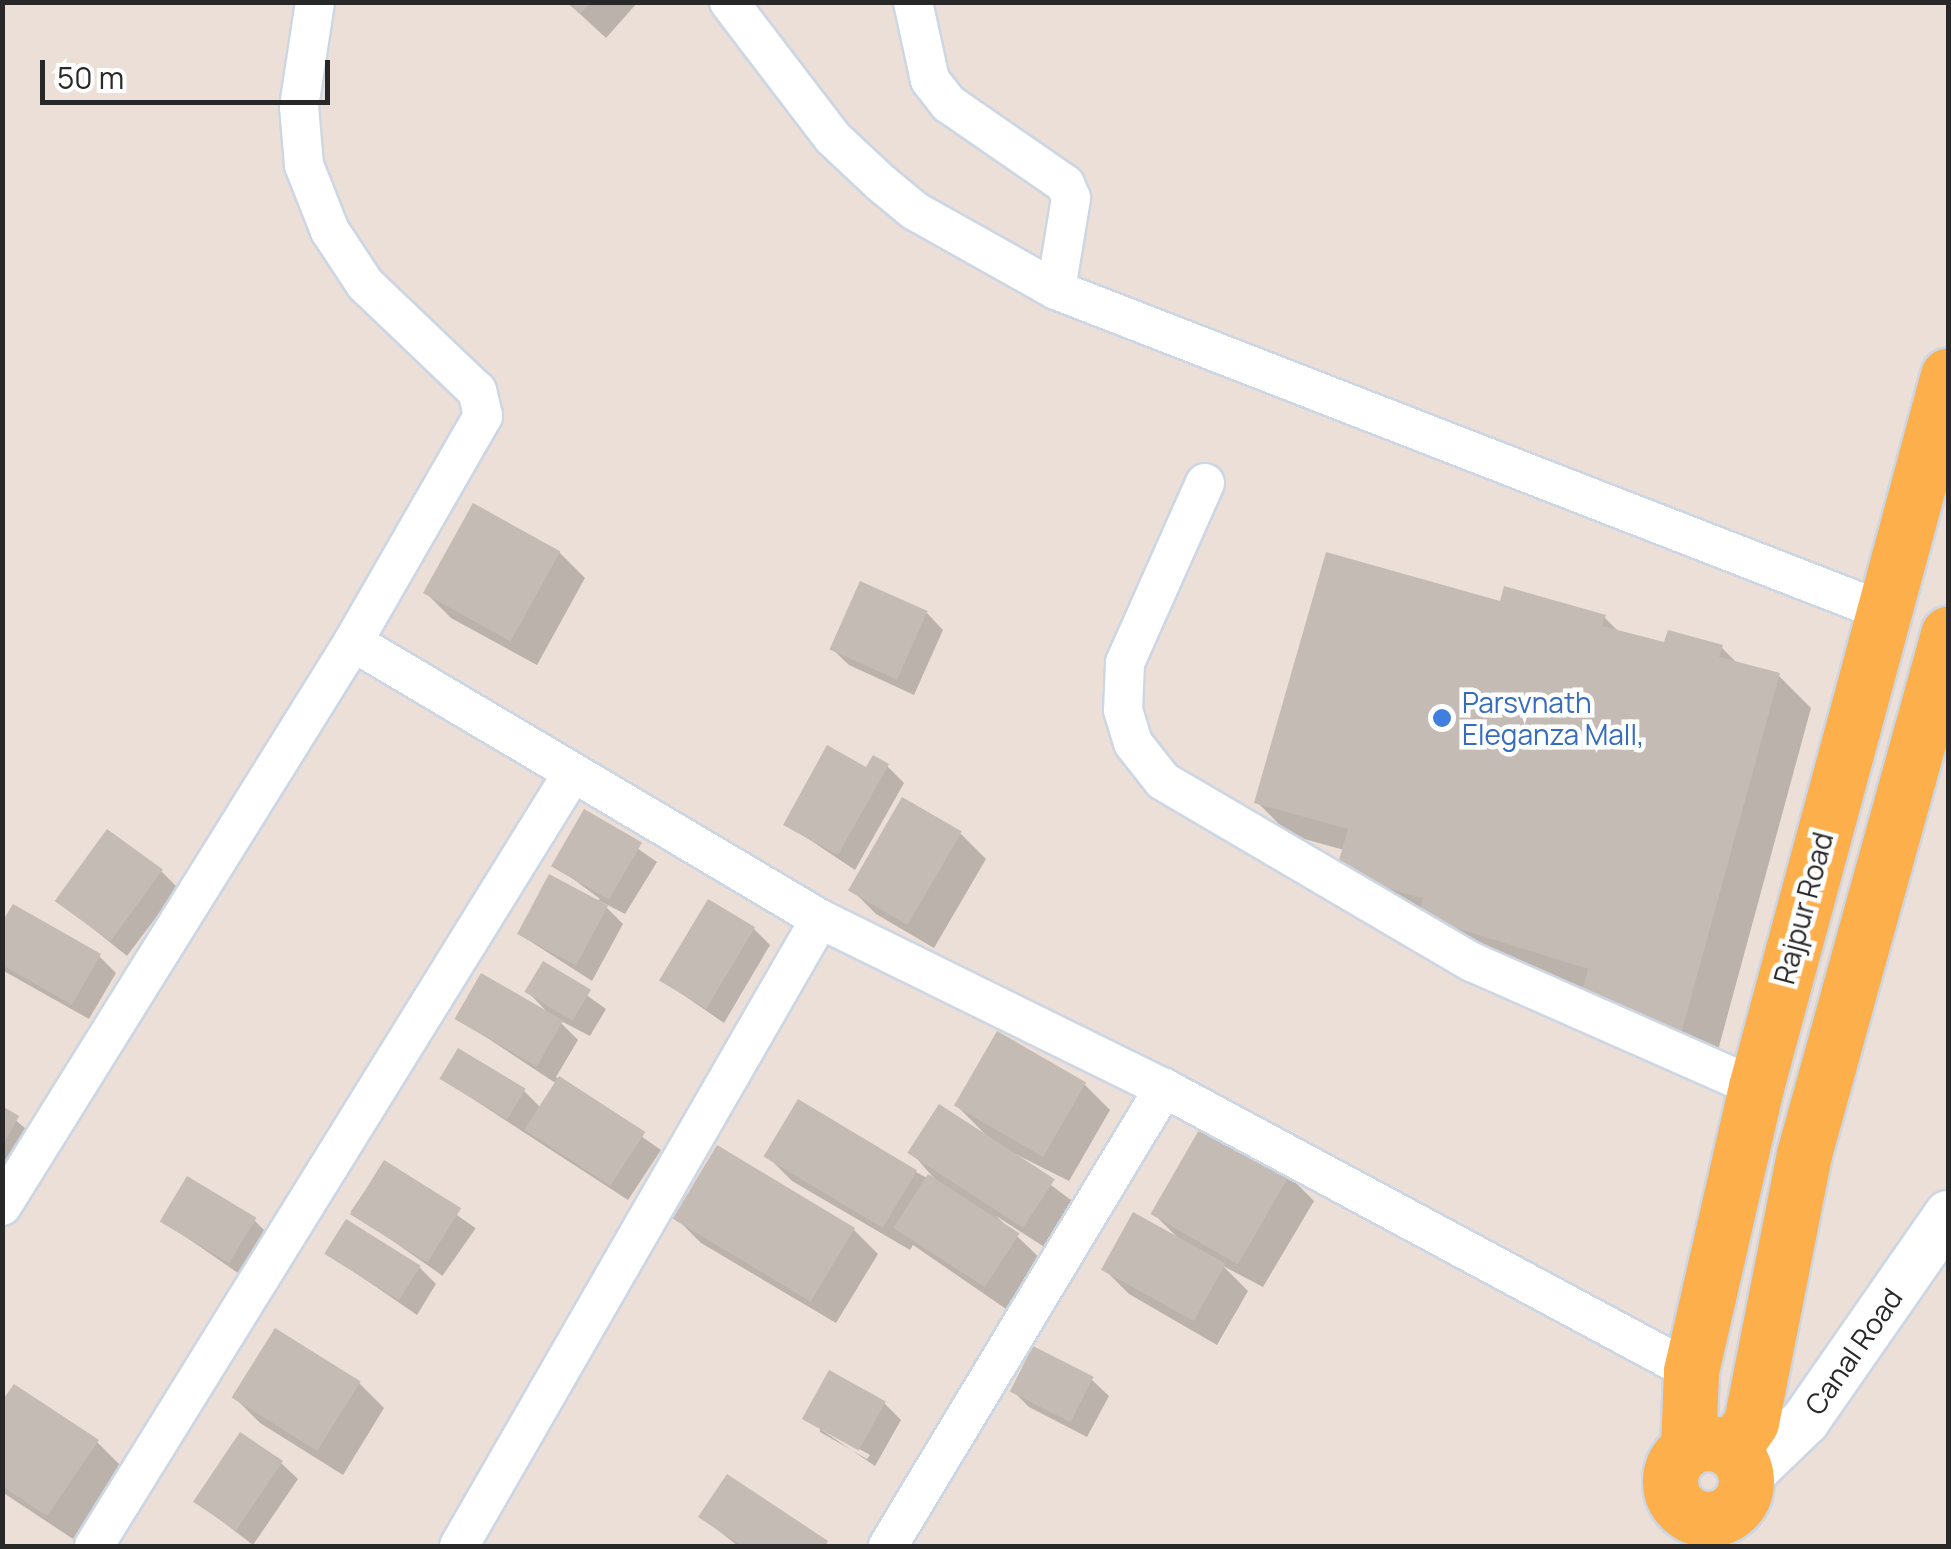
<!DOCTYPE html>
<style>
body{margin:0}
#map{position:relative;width:1951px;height:1549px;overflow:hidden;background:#ecdfd8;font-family:Manrope,sans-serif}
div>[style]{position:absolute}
.shadow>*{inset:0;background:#0003;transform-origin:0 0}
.building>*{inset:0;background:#c3bbb4;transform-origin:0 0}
.roads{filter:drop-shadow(2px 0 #cdd6e3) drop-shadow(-2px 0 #cdd6e3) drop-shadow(0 2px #cdd6e3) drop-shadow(0 -2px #cdd6e3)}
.minor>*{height:38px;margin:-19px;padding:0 19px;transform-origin:19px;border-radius:19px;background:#fff}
.tertiary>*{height:48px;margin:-24px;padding:0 24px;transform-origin:24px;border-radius:24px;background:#fff}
.primary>*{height:55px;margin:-27.5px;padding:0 27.5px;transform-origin:27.5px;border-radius:27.5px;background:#fdaf4c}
.primary>.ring{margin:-27.5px;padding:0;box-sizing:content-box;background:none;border:55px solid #fdaf4c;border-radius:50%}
.dots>*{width:28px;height:28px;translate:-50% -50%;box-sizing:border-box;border:5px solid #fff;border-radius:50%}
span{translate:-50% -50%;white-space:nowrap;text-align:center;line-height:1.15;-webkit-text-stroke:9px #fff;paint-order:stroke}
.shop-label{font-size:28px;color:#366cbe}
.left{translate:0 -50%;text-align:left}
.street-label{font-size:28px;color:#282828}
.frame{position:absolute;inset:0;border:5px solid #282828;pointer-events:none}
.scale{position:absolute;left:40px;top:60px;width:290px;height:45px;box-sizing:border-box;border:5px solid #282828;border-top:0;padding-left:12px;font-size:30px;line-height:35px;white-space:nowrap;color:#282828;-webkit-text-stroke:8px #fff;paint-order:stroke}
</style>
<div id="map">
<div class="shadow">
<div style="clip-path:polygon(567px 2px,638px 2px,606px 38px)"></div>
<div style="clip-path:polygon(560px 553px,585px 578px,537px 665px,451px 618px,426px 593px)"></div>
<div style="clip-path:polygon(1502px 604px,1604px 617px,1620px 633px,1666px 645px,1721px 647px,1739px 665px,1778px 675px,1811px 708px,1714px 1065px,1585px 989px,1453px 948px,1371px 906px,1344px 850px,1290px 835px,1257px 802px)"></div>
<div style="clip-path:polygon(927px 613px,943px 630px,914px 695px,849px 665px,832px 649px)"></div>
<div style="clip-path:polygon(887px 766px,904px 783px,855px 870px,786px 824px,867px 771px)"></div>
<div style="clip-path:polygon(585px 812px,657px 862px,625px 914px,600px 901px,623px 924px,592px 981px,519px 934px,600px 899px,553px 864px)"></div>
<div style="clip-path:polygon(961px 834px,986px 859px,934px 948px,876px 914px,851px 889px)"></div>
<div style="clip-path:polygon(161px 871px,178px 888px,127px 956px,57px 900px)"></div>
<div style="clip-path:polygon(2px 927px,99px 956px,116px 973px,89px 1019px,2px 970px)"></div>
<div style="clip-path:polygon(754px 929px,770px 945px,724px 1023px,663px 981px)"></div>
<div style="clip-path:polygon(543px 964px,606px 1009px,590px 1036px,557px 1019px,578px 1040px,556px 1077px,661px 1150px,628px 1200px,442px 1079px,524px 1091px,541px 1108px,557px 1084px,457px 1018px,549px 1014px,527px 991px)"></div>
<div style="clip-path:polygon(1085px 1085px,1110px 1110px,1069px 1181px,996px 1144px,1079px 1206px,1049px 1250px,996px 1216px,1043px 1261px,1009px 1311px,913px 1245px,910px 1250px,792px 1181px,767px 1156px,916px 1172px,940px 1185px,911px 1152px,986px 1135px,957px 1106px)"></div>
<div style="clip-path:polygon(2px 1109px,43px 1143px,2px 1181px)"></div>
<div style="left:384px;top:1164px;width:112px;height:58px;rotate:35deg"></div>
<div style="clip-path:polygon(1289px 1176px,1314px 1201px,1263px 1287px,1223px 1266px,1248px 1291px,1217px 1345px,1129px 1294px,1104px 1269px,1179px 1239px,1153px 1213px)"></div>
<div style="clip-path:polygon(676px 1218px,853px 1229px,878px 1254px,836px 1323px,701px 1243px)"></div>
<div style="clip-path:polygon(254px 1220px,271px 1237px,245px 1278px,163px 1221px)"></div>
<div style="clip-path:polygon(328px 1254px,417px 1265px,436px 1284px,417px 1315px)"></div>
<div style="clip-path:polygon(1092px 1380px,1109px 1396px,1087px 1437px,1029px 1407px,1013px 1391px)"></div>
<div style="clip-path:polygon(359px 1383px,384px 1408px,343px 1475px,260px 1423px,235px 1398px)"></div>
<div style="clip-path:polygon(evenodd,884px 1403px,901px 1420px,875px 1466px,804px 1418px,884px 1403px,820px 1427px,870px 1455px,867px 1459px,820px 1432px,820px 1427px)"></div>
<div style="clip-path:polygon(2px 1405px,97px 1442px,122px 1467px,73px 1539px,2px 1492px)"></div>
<div style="clip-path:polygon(281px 1463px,298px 1479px,253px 1545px,197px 1502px)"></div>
<div style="clip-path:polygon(701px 1517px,826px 1543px,830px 1546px,738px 1546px)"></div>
</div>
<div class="building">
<div style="clip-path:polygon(566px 2px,591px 2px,580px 14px)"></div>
<div style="left:473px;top:503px;width:100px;height:103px;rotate:29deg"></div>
<div style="clip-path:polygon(1326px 552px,1500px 601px,1504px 586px,1606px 615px,1602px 626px,1664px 642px,1668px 630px,1723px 645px,1719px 657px,1780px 673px,1681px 1034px,1578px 1006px,1588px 969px,1418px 916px,1423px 898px,1335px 874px,1348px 829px,1254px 803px)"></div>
<div style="left:860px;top:581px;width:74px;height:75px;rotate:24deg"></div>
<div style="clip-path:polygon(827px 745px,866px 767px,873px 755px,889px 764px,838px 855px,783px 825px)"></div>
<div style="left:902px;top:797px;width:69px;height:108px;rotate:30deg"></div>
<div style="left:584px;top:809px;width:67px;height:66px;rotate:30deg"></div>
<div style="left:107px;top:829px;width:69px;height:89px;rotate:36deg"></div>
<div style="left:549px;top:874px;width:67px;height:68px;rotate:28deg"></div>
<div style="left:708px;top:899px;width:55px;height:95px;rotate:31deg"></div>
<div style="clip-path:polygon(13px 904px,101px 954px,72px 1005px,2px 965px,2px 922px)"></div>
<div style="left:543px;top:961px;width:56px;height:36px;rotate:31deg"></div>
<div style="left:481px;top:973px;width:95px;height:53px;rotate:30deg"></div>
<div style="left:997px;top:1031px;width:103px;height:86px;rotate:30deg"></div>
<div style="left:458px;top:1048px;width:79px;height:36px;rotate:31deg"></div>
<div style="left:559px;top:1076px;width:103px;height:64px;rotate:33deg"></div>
<div style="left:798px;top:1099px;width:139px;height:67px;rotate:31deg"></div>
<div style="left:939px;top:1104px;width:138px;height:58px;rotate:33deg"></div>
<div style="clip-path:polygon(2px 1106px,19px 1116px,2px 1147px)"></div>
<div style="left:1203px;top:1123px;width:101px;height:105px;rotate:30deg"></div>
<div style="left:717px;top:1145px;width:161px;height:86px;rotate:31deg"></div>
<div style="left:384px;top:1160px;width:91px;height:64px;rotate:32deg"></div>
<div style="left:928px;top:1174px;width:109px;height:64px;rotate:33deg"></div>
<div style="left:187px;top:1176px;width:81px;height:53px;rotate:31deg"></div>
<div style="left:1133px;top:1212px;width:106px;height:66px;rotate:29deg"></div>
<div style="left:346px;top:1219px;width:88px;height:41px;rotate:32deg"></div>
<div style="left:275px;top:1328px;width:101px;height:82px;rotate:32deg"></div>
<div style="left:1033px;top:1346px;width:68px;height:51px;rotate:27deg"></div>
<div style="left:829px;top:1370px;width:65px;height:56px;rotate:29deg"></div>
<div style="clip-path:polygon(14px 1384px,99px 1440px,47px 1516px,2px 1486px,2px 1401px)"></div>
<div style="left:240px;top:1432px;width:52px;height:84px;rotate:34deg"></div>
<div style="clip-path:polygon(727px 1474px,828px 1541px,824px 1546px,742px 1546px,698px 1517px)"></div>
</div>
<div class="roads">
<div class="minor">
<div style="left:729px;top:2px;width:171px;rotate:52.6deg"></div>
<div style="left:833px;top:138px;width:66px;rotate:43.2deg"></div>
<div style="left:881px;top:183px;width:44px;rotate:39.5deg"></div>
<div style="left:915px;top:211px;width:162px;rotate:29.3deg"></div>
<div style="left:1056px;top:290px;width:884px;rotate:21.22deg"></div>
<div style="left:913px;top:2px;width:80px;rotate:77.7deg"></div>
<div style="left:930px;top:80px;width:31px;rotate:52deg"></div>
<div style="left:949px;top:104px;width:141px;rotate:34.6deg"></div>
<div style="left:1065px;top:184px;width:15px;rotate:67deg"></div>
<div style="left:1071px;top:198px;width:93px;rotate:99.3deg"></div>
<div style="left:1205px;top:483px;width:197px;rotate:114deg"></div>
<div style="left:1125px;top:663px;width:47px;rotate:92.4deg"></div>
<div style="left:1123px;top:710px;width:34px;rotate:73deg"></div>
<div style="left:1133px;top:743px;width:48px;rotate:51.7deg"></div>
<div style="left:1163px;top:781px;width:358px;rotate:30.4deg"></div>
<div style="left:1472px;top:962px;width:310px;rotate:23.8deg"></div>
<div style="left:353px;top:642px;width:543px;rotate:30.67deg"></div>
<div style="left:820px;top:919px;width:383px;rotate:26.2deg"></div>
<div style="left:1164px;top:1088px;width:598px;rotate:28.24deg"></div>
<div style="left:2px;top:1206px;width:664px;rotate:-58.1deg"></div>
<div style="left:353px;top:642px;width:261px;rotate:-60.1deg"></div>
<div style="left:483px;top:416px;width:26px;rotate:-103deg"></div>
<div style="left:477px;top:391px;width:155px;rotate:-136.3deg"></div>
<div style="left:365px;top:284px;width:64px;rotate:-123.4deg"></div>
<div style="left:330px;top:231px;width:71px;rotate:-111.5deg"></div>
<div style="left:304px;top:165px;width:58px;rotate:-94.9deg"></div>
<div style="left:299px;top:107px;width:106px;rotate:-81.3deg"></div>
<div style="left:94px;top:1546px;width:908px;rotate:-58.24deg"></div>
<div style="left:459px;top:1546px;width:723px;rotate:-60.07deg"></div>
<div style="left:888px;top:1546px;width:535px;rotate:-58.93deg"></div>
</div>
<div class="tertiary">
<div style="left:1747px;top:1477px;width:81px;rotate:-44deg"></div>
<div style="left:1805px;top:1421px;width:251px;rotate:-55.2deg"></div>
</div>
<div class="primary">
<div class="ring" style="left:1670px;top:1443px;width:21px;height:21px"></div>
<div style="left:1688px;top:1447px;width:76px;rotate:-87.7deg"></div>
<div style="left:1691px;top:1371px;width:291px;rotate:-77.1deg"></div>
<div style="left:1756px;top:1087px;width:737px;rotate:-74.91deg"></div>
<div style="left:1732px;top:1450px;width:34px;rotate:-56deg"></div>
<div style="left:1751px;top:1422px;width:273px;rotate:-78.8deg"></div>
<div style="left:1804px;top:1154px;width:540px;rotate:-74.52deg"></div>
</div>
</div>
<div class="dots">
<div style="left:1442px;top:718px;background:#3f7fe0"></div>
</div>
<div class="shop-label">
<span class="left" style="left:1462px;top:718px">Parsvnath<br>Eleganza Mall,</span>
</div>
<div class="street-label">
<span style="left:1803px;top:908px;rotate:-75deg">Rajpur Road</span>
<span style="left:1853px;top:1351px;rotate:-55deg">Canal Road</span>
</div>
<div class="frame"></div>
<div class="scale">50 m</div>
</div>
